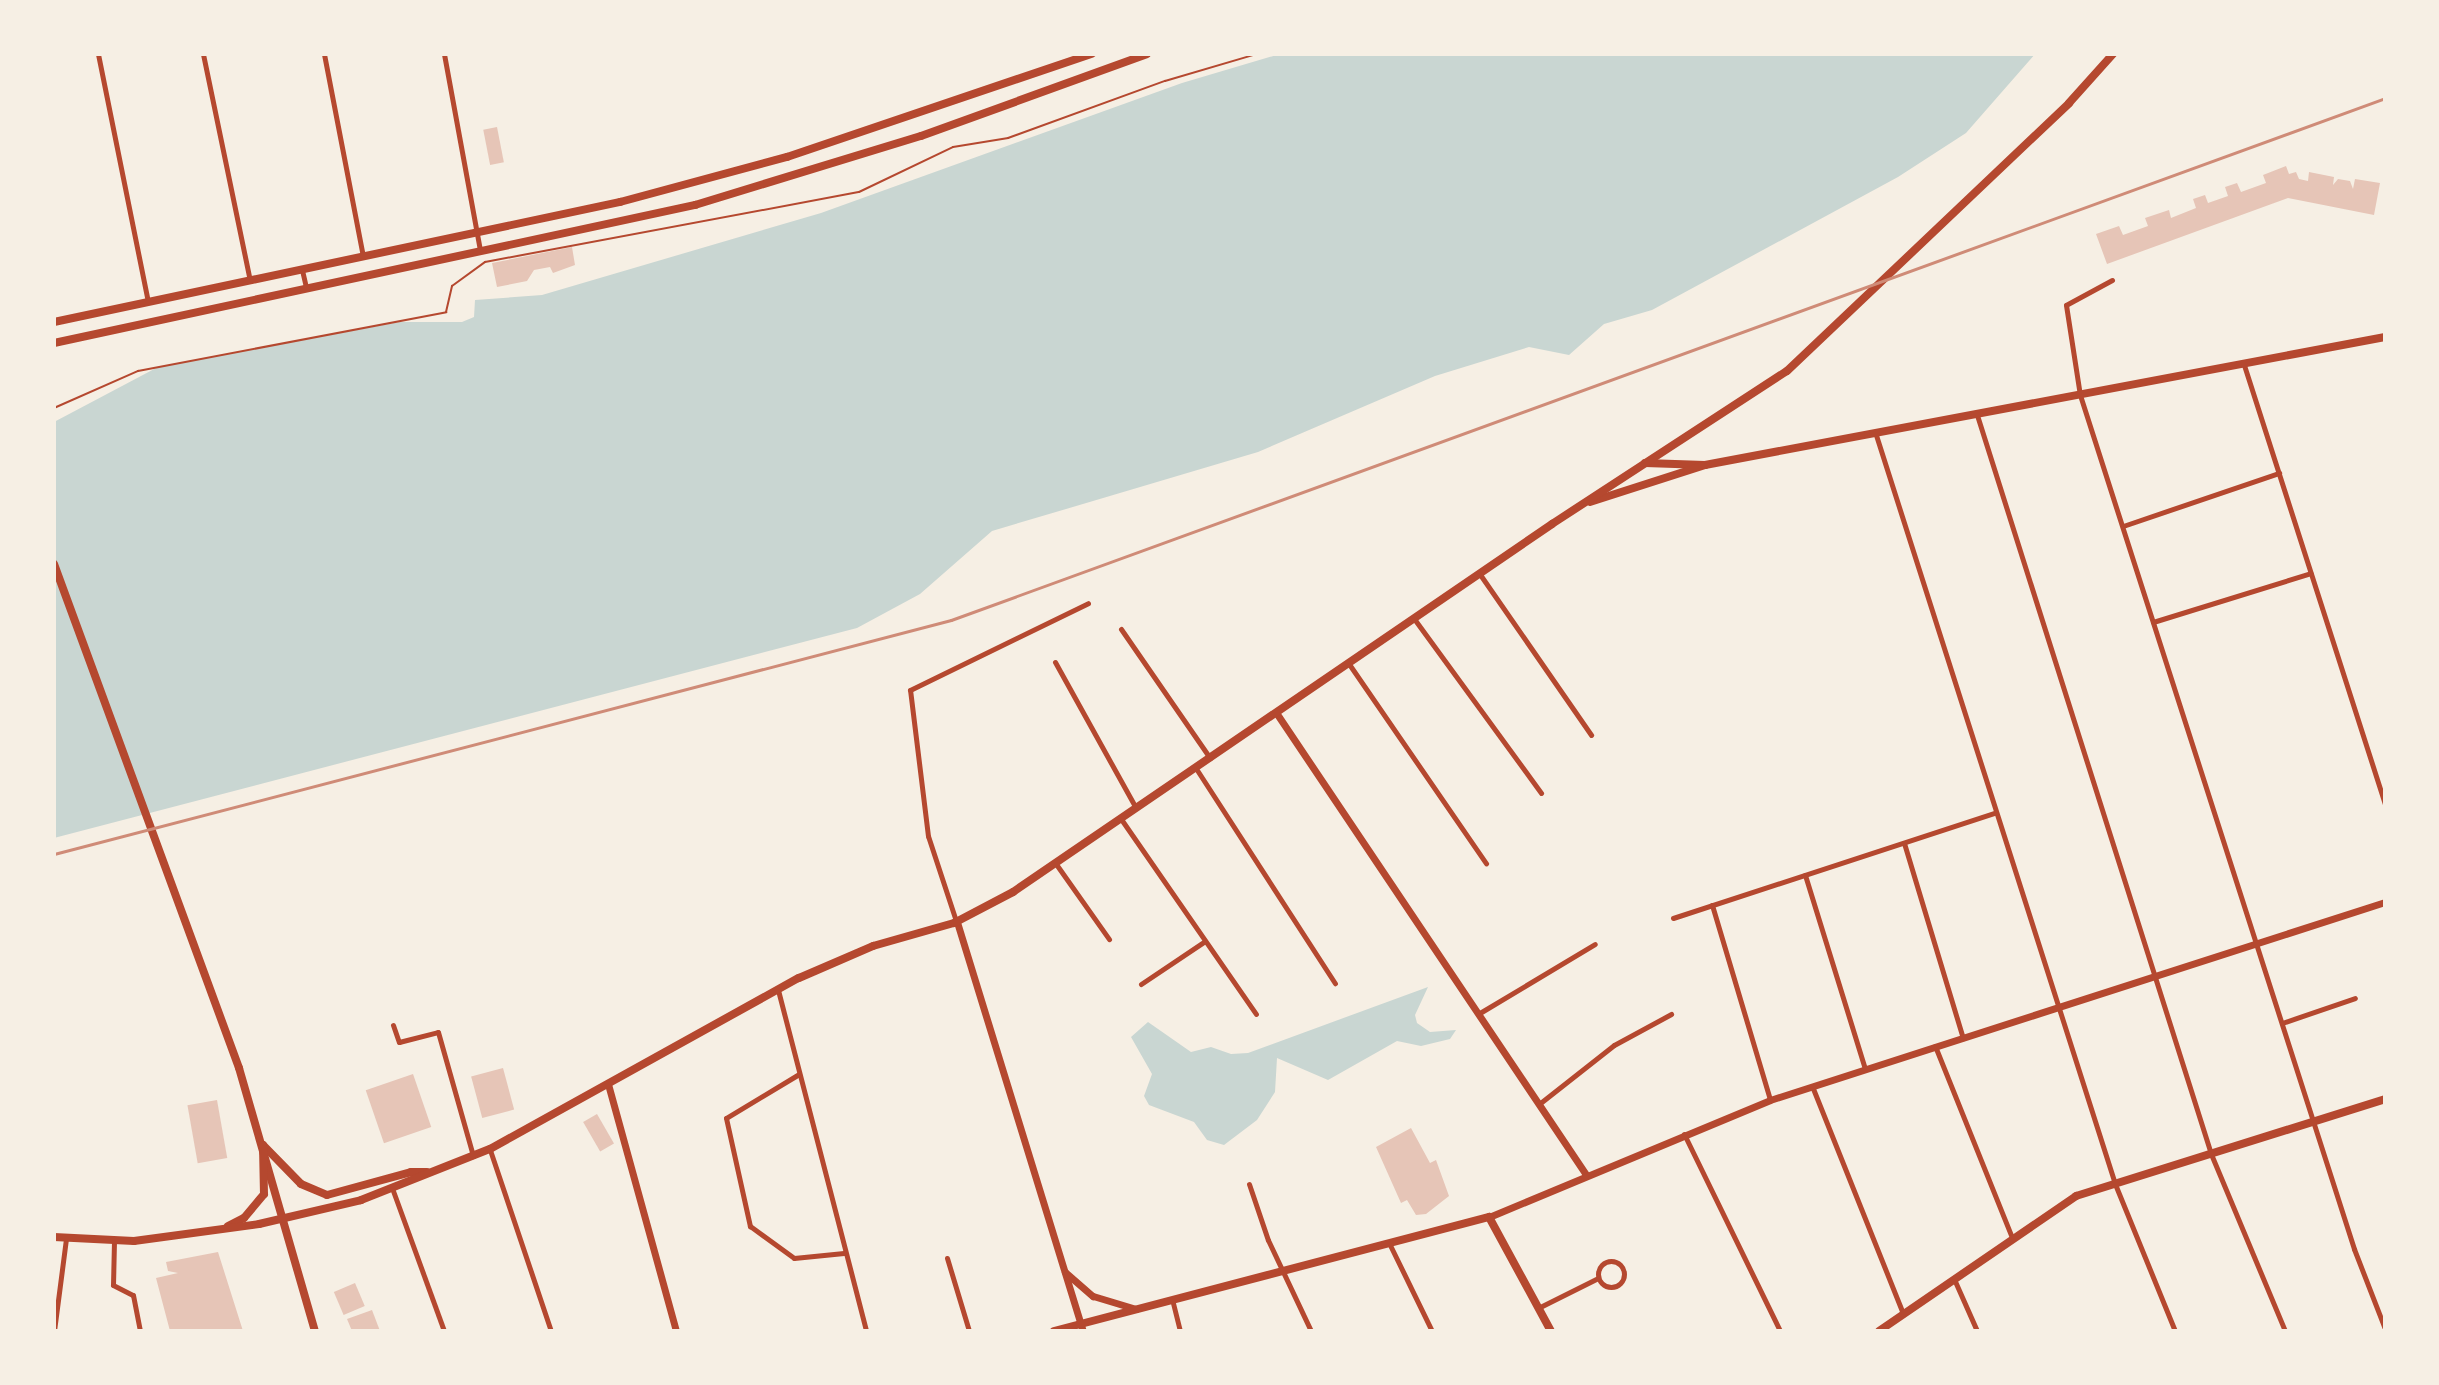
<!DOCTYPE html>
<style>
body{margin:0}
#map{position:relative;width:2439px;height:1385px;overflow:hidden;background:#f6efe4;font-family:Barlow,sans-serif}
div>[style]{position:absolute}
.water>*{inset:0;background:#c9d6d2}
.building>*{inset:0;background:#e6c5b7;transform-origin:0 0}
.path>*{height:2px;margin:-1px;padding:0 1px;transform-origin:1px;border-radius:1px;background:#b5482f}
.minor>*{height:5px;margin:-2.5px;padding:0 2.5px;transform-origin:2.5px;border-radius:2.5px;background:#b5482f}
.minor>.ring{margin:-2.5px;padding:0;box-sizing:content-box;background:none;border:5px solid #b5482f;border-radius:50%}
.tertiary>*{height:7px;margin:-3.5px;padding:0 3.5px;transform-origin:3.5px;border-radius:3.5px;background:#b5482f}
.secondary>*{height:8px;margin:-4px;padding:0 4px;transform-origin:4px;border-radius:4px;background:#b5482f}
.primary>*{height:8px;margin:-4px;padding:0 4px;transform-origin:4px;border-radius:4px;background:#b5482f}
.rail>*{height:3px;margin:-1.5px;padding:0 1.5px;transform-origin:1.5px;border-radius:1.5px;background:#cf8b77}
span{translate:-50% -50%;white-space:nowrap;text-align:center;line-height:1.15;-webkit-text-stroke:8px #f6efe4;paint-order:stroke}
.frame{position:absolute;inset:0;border:56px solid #f6efe4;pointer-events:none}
</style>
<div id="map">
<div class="water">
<div style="clip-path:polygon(1280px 54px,2035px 54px,1966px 133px,1898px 177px,1652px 310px,1604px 324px,1569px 355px,1529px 347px,1435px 376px,1258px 452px,992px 531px,920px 594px,857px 628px,54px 838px,54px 422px,158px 367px,399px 322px,462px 322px,474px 317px,475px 300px,542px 295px,821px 213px,1182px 83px)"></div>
<div style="clip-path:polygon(1428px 987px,1415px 1015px,1417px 1023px,1430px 1032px,1456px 1030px,1450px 1039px,1421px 1046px,1397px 1041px,1328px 1080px,1277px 1058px,1275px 1092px,1257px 1120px,1224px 1145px,1207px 1140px,1194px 1122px,1149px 1105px,1144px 1096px,1152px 1074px,1131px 1037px,1148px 1022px,1191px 1052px,1211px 1047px,1231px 1054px,1248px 1053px)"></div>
</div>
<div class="building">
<div style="left:497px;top:127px;width:36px;height:14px;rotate:79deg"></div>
<div style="clip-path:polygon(2286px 166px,2289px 174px,2296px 172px,2299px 179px,2308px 181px,2309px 172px,2334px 177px,2333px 185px,2338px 179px,2350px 181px,2353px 189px,2355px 179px,2380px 183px,2374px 215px,2288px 198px,2107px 264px,2096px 234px,2119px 226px,2123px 235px,2148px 226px,2145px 218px,2169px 210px,2171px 218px,2196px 208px,2193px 199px,2205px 195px,2208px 203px,2228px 196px,2225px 187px,2237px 183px,2241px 192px,2266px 183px,2263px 175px)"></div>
<div style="clip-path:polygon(572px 247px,575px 265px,553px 273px,550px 267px,534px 270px,527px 281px,497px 287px,492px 263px)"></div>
<div style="left:503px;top:1068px;width:43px;height:33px;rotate:75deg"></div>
<div style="left:413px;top:1074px;width:56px;height:50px;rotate:71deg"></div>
<div style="left:217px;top:1100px;width:59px;height:30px;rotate:80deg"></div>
<div style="left:597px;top:1114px;width:34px;height:16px;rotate:60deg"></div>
<div style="clip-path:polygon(1411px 1128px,1430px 1163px,1436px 1160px,1449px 1196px,1426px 1214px,1416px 1215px,1407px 1200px,1401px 1203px,1376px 1147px)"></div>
<div style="clip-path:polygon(218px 1252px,243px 1331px,170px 1331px,156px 1278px,178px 1273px,168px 1271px,166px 1262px)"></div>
<div style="left:355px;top:1283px;width:25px;height:23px;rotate:67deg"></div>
<div style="clip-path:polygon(372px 1310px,380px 1331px,352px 1331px,347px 1319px)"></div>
</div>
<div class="path">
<div style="left:54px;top:408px;width:92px;rotate:-23.8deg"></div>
<div style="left:138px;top:371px;width:314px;rotate:-10.8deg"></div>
<div style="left:446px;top:312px;width:27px;rotate:-77deg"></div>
<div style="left:452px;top:286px;width:41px;rotate:-36deg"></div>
<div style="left:485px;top:262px;width:380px;rotate:-10.6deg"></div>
<div style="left:859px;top:192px;width:104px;rotate:-25.6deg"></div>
<div style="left:953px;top:147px;width:56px;rotate:-9.3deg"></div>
<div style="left:1008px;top:138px;width:167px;rotate:-20deg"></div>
<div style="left:1165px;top:81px;width:96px;rotate:-16.4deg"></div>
</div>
<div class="minor">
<div style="left:98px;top:54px;width:252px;rotate:78.6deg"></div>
<div style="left:203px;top:54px;width:231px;rotate:78.3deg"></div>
<div style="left:324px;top:54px;width:206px;rotate:79.1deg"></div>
<div style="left:444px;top:54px;width:200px;rotate:79.6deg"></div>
<div style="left:302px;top:270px;width:18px;rotate:77deg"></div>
<div style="left:2112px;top:280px;width:52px;rotate:151.5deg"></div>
<div style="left:2066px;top:305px;width:91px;rotate:81.2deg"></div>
<div style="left:2080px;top:395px;width:897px;rotate:72.21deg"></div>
<div style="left:2354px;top:1249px;width:86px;rotate:68.8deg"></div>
<div style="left:2244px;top:365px;width:461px;rotate:72.2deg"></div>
<div style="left:1977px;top:415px;width:775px;rotate:72.43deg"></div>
<div style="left:2211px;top:1154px;width:192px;rotate:67.3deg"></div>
<div style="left:1876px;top:435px;width:786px;rotate:72.3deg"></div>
<div style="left:2115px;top:1184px;width:159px;rotate:67.8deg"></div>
<div style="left:2123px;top:526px;width:165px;rotate:-18.8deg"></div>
<div style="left:1479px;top:573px;width:197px;rotate:55.3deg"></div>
<div style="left:1415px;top:620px;width:214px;rotate:53.9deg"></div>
<div style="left:2153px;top:622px;width:165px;rotate:-17.2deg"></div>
<div style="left:1121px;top:629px;width:157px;rotate:55.4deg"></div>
<div style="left:1055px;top:662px;width:167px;rotate:61deg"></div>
<div style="left:1349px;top:664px;width:242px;rotate:55.5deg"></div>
<div style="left:1197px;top:770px;width:254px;rotate:57.1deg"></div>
<div style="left:1121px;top:819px;width:237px;rotate:55.3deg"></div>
<div style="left:1904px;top:843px;width:204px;rotate:73.2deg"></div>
<div style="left:1056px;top:864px;width:92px;rotate:54.8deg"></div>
<div style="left:1805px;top:875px;width:203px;rotate:72.8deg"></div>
<div style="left:1712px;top:905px;width:203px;rotate:73.4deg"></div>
<div style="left:1673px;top:918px;width:339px;rotate:-18.1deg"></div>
<div style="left:956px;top:921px;width:89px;rotate:-108.2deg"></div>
<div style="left:928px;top:836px;width:147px;rotate:-97deg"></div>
<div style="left:910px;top:690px;width:198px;rotate:-26deg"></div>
<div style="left:1141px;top:984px;width:77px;rotate:-33.9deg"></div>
<div style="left:778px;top:990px;width:352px;rotate:75.5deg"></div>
<div style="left:1478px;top:1014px;width:136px;rotate:-30.9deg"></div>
<div style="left:2282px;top:1023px;width:77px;rotate:-18.9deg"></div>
<div style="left:393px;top:1025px;width:18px;rotate:71deg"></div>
<div style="left:399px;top:1042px;width:40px;rotate:-14.4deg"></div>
<div style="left:438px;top:1032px;width:129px;rotate:74.2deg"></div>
<div style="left:1935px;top:1046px;width:207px;rotate:68.1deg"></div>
<div style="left:799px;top:1074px;width:85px;rotate:148.9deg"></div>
<div style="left:726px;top:1118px;width:111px;rotate:77.5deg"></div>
<div style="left:750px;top:1226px;width:54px;rotate:36deg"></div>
<div style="left:794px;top:1258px;width:50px;rotate:-5.7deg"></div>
<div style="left:1812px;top:1086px;width:245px;rotate:68.2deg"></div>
<div style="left:1539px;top:1104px;width:95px;rotate:-38.2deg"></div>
<div style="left:1614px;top:1045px;width:65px;rotate:-28.5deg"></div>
<div style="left:1684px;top:1134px;width:219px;rotate:64deg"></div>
<div style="left:490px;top:1150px;width:191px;rotate:71.4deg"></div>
<div style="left:1249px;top:1184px;width:59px;rotate:71.3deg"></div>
<div style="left:1268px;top:1240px;width:101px;rotate:64.7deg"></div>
<div style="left:392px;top:1188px;width:152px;rotate:70deg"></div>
<div style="left:114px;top:1241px;width:44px;rotate:91.3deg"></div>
<div style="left:113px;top:1285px;width:22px;rotate:27deg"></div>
<div style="left:133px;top:1295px;width:37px;rotate:79deg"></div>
<div style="left:1390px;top:1245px;width:96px;rotate:64deg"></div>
<div style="left:947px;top:1258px;width:76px;rotate:73.2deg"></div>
<div class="ring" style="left:1598px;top:1261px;width:21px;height:21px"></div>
<div style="left:1954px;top:1279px;width:57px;rotate:66.1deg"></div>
<div style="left:1172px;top:1299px;width:33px;rotate:76deg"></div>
<div style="left:1540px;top:1307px;width:65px;rotate:-26.6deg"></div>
<div style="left:54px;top:1331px;width:94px;rotate:-82.6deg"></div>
</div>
<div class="tertiary">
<div style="left:1277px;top:714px;width:556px;rotate:56.14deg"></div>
<div style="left:957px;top:922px;width:428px;rotate:72.9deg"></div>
<div style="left:608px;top:1084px;width:256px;rotate:74.6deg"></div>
<div style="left:1489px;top:1217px;width:304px;rotate:-22.6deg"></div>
<div style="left:1770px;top:1100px;width:646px;rotate:-17.85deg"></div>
<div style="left:1065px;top:1272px;width:37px;rotate:41deg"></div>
<div style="left:1093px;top:1296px;width:45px;rotate:16.8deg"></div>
</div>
<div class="secondary">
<div style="left:1645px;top:463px;width:60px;rotate:1.9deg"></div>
<div style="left:1590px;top:502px;width:121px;rotate:-17.8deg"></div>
<div style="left:1705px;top:465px;width:692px;rotate:-10.66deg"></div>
<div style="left:54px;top:564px;width:537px;rotate:69.84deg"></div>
<div style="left:239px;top:1068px;width:274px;rotate:73.9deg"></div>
<div style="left:1054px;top:1331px;width:450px;rotate:-14.7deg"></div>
<div style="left:1489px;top:1217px;width:130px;rotate:61.5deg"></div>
<div style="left:1879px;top:1331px;width:239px;rotate:-34.4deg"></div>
<div style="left:2076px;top:1196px;width:324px;rotate:-17.4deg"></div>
</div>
<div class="primary">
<div style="left:54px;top:322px;width:579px;rotate:-11.97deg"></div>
<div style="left:620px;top:202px;width:173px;rotate:-15.1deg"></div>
<div style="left:787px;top:157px;width:322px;rotate:-18.7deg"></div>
<div style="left:54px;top:343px;width:656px;rotate:-12.15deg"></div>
<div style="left:695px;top:205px;width:236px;rotate:-17deg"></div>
<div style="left:921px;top:136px;width:240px;rotate:-19.9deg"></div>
<div style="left:263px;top:1145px;width:54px;rotate:45.7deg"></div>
<div style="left:301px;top:1184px;width:28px;rotate:23deg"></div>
<div style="left:327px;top:1195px;width:87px;rotate:-15.3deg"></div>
<div style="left:411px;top:1172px;width:16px"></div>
<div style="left:228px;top:1226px;width:18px;rotate:-27deg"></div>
<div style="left:244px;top:1218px;width:31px;rotate:-50deg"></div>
<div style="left:264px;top:1194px;width:49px;rotate:-91.2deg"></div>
<div style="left:54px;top:1237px;width:80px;rotate:2.9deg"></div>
<div style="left:134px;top:1241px;width:126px;rotate:-7.7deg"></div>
<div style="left:259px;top:1224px;width:105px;rotate:-13.2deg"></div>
<div style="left:361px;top:1200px;width:139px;rotate:-21.6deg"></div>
<div style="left:490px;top:1149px;width:353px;rotate:-29deg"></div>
<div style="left:799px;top:978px;width:81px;rotate:-23.4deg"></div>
<div style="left:873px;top:946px;width:84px;rotate:-15.9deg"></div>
<div style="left:954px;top:923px;width:67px;rotate:-27.7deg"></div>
<div style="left:1013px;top:892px;width:653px;rotate:-34.32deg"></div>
<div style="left:1552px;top:524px;width:280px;rotate:-33.1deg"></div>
<div style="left:1787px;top:371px;width:389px;rotate:-43.5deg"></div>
<div style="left:2069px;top:103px;width:66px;rotate:-48.1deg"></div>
</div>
<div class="rail">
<div style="left:54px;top:854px;width:927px;rotate:-14.62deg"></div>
<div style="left:951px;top:620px;width:1526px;rotate:-20deg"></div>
</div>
<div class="frame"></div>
</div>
